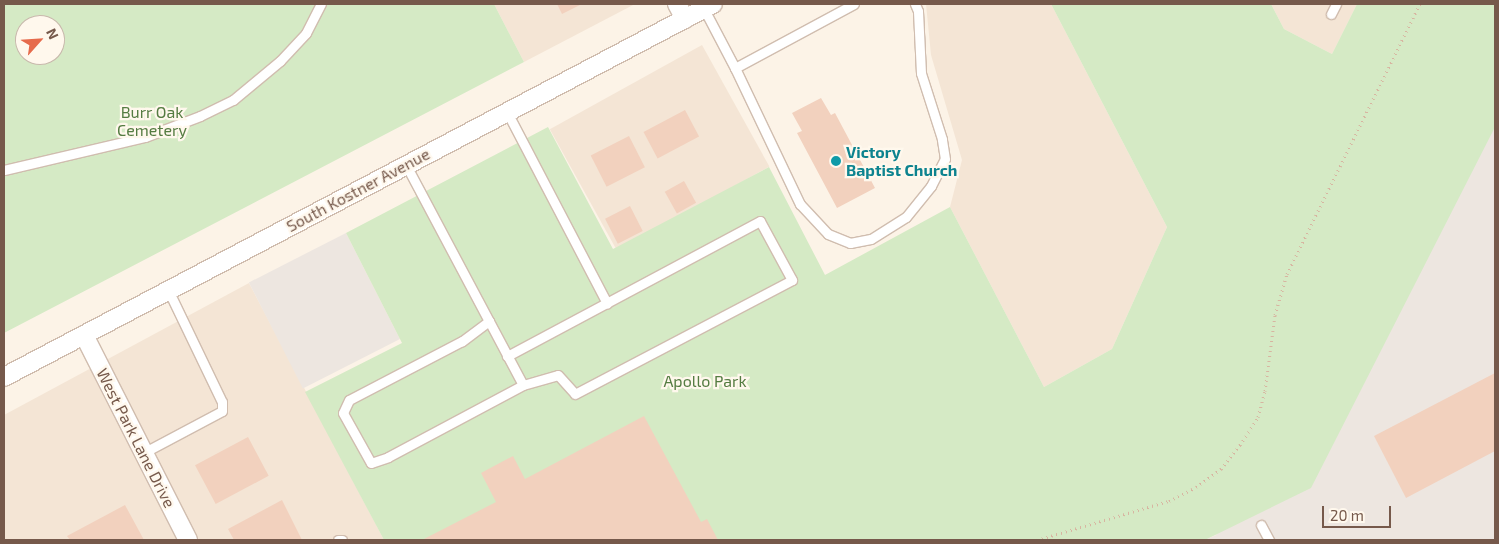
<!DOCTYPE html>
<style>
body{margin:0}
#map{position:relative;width:1499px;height:544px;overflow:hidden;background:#fcf3e7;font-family:"Exo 2",sans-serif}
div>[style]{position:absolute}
.residential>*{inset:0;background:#f4e5d5;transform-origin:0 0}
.industrial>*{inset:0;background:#ede6e0;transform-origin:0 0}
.green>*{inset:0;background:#d5eac5}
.building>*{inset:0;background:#f2d1be;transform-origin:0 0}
.path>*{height:3px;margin-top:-1.5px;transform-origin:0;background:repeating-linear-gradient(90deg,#d7b5a1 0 1px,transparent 0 5px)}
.roads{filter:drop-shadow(1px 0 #d0bdaf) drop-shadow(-1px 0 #d0bdaf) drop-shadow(0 1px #d0bdaf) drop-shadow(0 -1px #d0bdaf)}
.service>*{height:9px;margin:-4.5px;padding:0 4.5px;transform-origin:4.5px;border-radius:4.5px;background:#fff}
.minor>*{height:18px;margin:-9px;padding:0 9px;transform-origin:9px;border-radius:9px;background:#fff}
.dots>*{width:14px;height:14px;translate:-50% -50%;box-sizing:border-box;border:2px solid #fff8ed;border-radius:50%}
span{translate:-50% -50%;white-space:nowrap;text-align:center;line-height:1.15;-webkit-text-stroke:4.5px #fff8ed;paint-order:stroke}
.park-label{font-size:16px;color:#557c42}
.culture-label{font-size:16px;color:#0d838f;font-weight:700}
.left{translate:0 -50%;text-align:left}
.street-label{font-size:16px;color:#76594b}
.frame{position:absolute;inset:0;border:5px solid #76594b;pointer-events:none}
.north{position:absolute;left:15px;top:15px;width:50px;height:50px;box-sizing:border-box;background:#fff8ed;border:1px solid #c8b8ac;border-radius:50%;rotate:64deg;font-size:14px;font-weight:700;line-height:20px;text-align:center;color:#76594b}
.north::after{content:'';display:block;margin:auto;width:18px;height:22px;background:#e66b4c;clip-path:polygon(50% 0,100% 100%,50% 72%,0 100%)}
.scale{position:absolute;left:1322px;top:506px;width:69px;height:22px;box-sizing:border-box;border:2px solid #76594b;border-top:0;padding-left:6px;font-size:15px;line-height:18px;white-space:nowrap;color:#76594b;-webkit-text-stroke:4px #fff8ed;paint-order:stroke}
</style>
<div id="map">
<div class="residential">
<div style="clip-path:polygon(494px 4px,635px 4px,524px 62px)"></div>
<div style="clip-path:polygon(926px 4px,1051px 4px,1167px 227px,1112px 349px,1044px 387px,950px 207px,962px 160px,931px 55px)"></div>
<div style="clip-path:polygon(1271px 4px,1357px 4px,1332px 54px,1284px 29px)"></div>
<div style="left:702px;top:45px;width:139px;height:174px;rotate:61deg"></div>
<div style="clip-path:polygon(249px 283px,384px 540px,4px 540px,4px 415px)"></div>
</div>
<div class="industrial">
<div style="clip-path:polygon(1495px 4px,1495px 540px,1205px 540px,1216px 535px)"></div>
<div style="left:346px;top:233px;width:119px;height:109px;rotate:63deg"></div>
</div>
<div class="green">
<div style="clip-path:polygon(evenodd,4px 4px,494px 4px,524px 62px,4px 333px,4px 4px,25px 25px,55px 25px,55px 55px,25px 55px,25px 25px)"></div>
<div style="clip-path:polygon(1051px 4px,1271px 4px,1284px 29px,1332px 54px,1357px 4px,1495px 4px,1495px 127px,1311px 488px,1205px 540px,384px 540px,305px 392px,402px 343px,346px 233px,548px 127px,613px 249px,769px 167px,825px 275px,950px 207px,1044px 387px,1112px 349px,1167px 227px)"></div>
</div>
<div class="building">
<div style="clip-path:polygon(557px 4px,582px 4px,562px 14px)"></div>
<div style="clip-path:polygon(821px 98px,831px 115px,835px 113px,875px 188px,837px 208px,797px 133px,802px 131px,792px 113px)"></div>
<div style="left:685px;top:110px;width:30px;height:47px;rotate:62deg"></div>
<div style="left:629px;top:136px;width:35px;height:43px;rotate:63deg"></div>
<div style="left:684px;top:181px;width:25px;height:22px;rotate:61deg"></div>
<div style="left:630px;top:206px;width:28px;height:28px;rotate:63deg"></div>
<div style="clip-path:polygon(1495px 373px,1495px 451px,1406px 498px,1374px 436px)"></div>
<div style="clip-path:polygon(644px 416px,701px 522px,707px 519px,718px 540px,422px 540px,496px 502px,481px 473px,513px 456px,525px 479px)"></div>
<div style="left:248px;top:437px;width:44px;height:60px;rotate:62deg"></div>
<div style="clip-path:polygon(282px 500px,302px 540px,234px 540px,228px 529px)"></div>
<div style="clip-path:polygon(125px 505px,144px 540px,70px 540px,67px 536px)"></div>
</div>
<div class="path">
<div style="left:1037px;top:540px;width:138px;rotate:-16.5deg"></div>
<div style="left:1169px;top:501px;width:30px;rotate:-27deg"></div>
<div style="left:1196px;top:487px;width:31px;rotate:-36deg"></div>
<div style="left:1221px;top:469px;width:31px;rotate:-52deg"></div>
<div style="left:1240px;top:445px;width:33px;rotate:-57deg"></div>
<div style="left:1258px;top:417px;width:27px;rotate:-75deg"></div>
<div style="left:1265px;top:391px;width:77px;rotate:-82.5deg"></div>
<div style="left:1275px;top:315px;width:43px;rotate:-73.7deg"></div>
<div style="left:1287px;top:274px;width:301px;rotate:-63.8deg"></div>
</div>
<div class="roads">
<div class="service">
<div style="left:704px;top:9px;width:67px;rotate:62.3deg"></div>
<div style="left:735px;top:68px;width:135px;rotate:-28.3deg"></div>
<div style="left:1331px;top:14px;width:11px;rotate:-63deg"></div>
<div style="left:735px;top:68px;width:151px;rotate:64.5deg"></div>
<div style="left:800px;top:204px;width:41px;rotate:47deg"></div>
<div style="left:828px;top:234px;width:24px;rotate:22deg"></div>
<div style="left:850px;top:243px;width:21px;rotate:-11deg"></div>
<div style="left:871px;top:239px;width:41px;rotate:-32.2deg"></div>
<div style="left:906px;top:217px;width:40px;rotate:-51deg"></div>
<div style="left:931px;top:186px;width:30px;rotate:-63deg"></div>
<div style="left:945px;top:159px;width:20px;rotate:-99deg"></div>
<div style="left:942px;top:139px;width:69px;rotate:-107.7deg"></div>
<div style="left:921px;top:73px;width:62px;rotate:-92.8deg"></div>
<div style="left:918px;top:11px;width:8px;rotate:-113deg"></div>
<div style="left:507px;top:112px;width:216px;rotate:62.4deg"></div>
<div style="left:406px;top:165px;width:177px;rotate:62deg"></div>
<div style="left:489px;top:321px;width:34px;rotate:143deg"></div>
<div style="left:462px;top:341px;width:127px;rotate:152.4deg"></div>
<div style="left:349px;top:400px;width:14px;rotate:115deg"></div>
<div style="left:343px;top:413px;width:57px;rotate:60.8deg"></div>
<div style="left:371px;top:463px;width:18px;rotate:-19deg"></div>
<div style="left:388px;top:457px;width:153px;rotate:-28.1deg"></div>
<div style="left:523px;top:385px;width:36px;rotate:-16deg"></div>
<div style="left:558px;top:375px;width:25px;rotate:48deg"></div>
<div style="left:575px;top:394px;width:245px;rotate:-27.7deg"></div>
<div style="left:792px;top:280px;width:67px;rotate:-118.5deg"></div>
<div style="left:760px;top:221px;width:287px;rotate:151.9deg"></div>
<div style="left:4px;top:170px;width:145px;rotate:-13.2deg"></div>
<div style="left:145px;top:137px;width:59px;rotate:-20.9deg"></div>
<div style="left:200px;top:116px;width:37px;rotate:-26deg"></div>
<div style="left:233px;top:100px;width:61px;rotate:-39.7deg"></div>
<div style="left:280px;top:61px;width:38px;rotate:-47deg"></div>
<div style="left:306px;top:33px;width:33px;rotate:-63deg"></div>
<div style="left:489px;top:321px;width:72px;rotate:62deg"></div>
<div style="left:143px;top:453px;width:89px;rotate:-28deg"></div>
<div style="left:222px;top:411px;width:9px;rotate:-90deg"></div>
<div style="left:222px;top:402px;width:124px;rotate:-115.7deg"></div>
<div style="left:1261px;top:525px;width:17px;rotate:62deg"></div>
<div style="left:338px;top:540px;width:4px"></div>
</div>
<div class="minor">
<div style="left:677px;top:4px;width:17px;rotate:62deg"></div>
<div style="left:84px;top:335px;width:230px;rotate:63.1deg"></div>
<div style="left:4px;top:377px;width:801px;rotate:-27.75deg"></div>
</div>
</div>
<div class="dots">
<div style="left:836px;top:161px;background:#0f9aa8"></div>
</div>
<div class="park-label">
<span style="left:152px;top:121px">Burr Oak<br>Cemetery</span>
<span style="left:705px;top:381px">Apollo Park</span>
</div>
<div class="culture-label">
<span class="left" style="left:846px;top:161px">Victory<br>Baptist Church</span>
</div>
<div class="street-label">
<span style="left:358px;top:190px;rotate:-28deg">South Kostner Avenue</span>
<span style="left:136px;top:438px;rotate:63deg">West Park Lane Drive</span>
</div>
<div class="frame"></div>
<div class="north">N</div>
<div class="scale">20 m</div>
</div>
